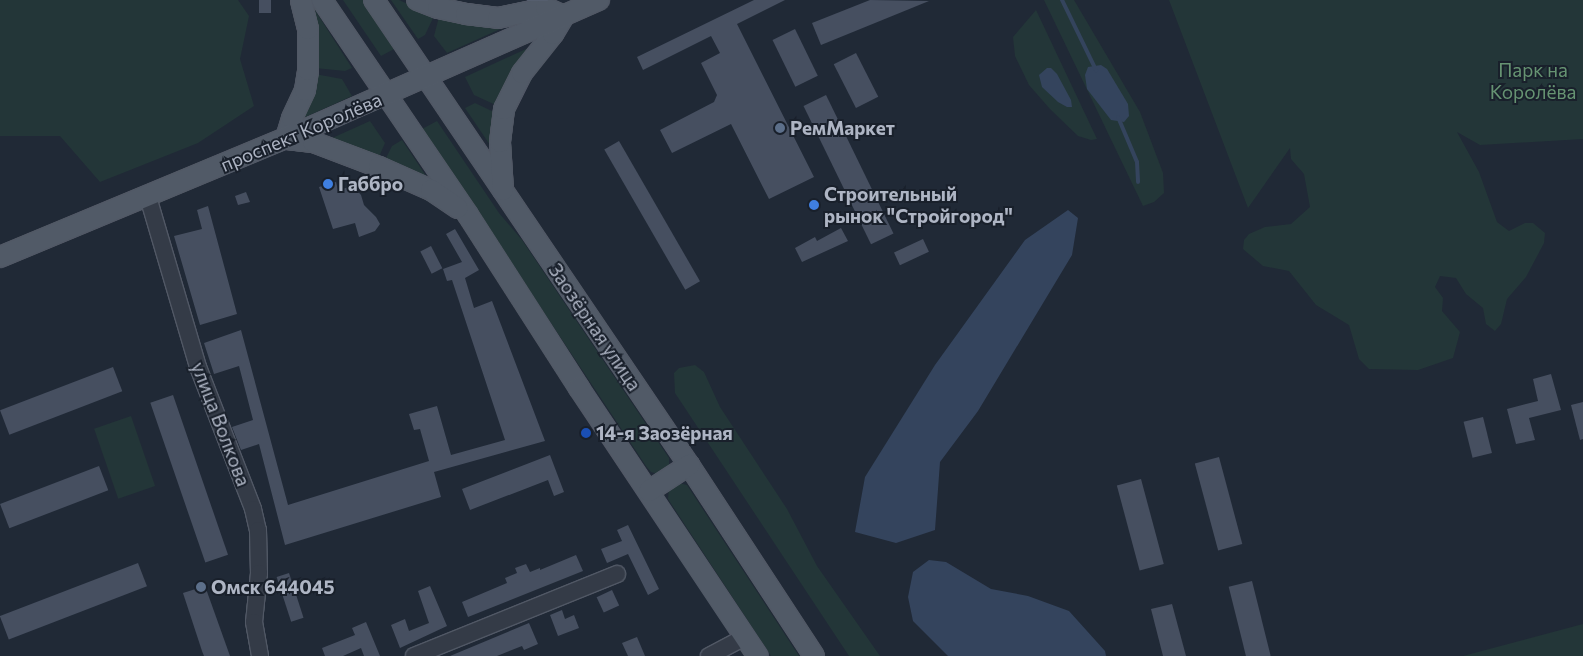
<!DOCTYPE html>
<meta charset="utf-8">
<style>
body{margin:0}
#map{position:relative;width:1583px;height:656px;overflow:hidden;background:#202936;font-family:Commissioner,sans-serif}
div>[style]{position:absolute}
.green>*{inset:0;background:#233638;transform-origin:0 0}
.water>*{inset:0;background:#34445d}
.stream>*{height:4px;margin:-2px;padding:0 2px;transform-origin:2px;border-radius:2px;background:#34445d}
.building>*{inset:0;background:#464f60;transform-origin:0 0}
.roads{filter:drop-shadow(1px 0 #515865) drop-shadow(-1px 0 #515865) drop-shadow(0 1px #515865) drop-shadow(0 -1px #515865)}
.minor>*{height:16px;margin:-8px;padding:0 8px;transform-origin:8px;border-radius:8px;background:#343b47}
.major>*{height:20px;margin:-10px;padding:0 10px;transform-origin:10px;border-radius:10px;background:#515a67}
.tram>*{height:1px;margin:-0.5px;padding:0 0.5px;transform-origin:0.5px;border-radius:0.5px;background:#555e6e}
.dots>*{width:14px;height:14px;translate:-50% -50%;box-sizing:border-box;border:2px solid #19202b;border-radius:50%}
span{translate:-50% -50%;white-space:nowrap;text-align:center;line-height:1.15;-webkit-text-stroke:4px #19202b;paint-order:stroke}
.park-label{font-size:19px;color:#669372}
.poi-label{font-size:19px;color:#aeb5c4;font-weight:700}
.left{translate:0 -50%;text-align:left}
.street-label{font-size:19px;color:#aeb5c4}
</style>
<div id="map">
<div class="green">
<div style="clip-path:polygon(0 0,238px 0,249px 16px,240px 59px,254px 106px,198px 143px,100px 182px,60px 136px,0 136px)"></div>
<div style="clip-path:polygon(343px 0,364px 0,396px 48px,381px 56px)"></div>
<div style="clip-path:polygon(391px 0,399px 0,434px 16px,425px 35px,418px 39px)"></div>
<div style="clip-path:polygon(1044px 0,1074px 0,1140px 112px,1163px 173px,1164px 193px,1154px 202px,1143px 206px)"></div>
<div style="clip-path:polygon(1169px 0,1583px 0,1583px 139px,1480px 145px,1457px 132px,1479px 172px,1497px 222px,1509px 231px,1525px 223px,1533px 223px,1545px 233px,1544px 243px,1526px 277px,1507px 299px,1501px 324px,1495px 331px,1486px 324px,1483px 308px,1466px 294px,1456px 278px,1440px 276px,1435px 287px,1443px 298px,1442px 311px,1460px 332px,1453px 358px,1418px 370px,1369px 369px,1359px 359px,1349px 325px,1316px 305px,1289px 271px,1263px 266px,1243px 249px,1244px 240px,1249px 234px,1265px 227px,1291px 224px,1310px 207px,1304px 174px,1291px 159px,1290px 148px,1248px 208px)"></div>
<div style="clip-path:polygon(311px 4px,352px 68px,345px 71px,315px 68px)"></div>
<div style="clip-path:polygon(1036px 10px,1097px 139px,1091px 140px,1078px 136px,1050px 109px,1029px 85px,1015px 56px,1013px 37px)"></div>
<div style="clip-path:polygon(439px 17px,507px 26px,447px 53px,434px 36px)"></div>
<div style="clip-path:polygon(539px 43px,498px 106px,474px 95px,465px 77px)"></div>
<div style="clip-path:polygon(315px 74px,342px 79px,352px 96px,301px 119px)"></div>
<div style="clip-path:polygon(475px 103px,496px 113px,492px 148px,465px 108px)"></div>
<div style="clip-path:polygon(370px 121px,385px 143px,378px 159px,330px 139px)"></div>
<div style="clip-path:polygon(437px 121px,499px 213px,522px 240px,669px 458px,669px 465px,664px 472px,658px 474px,651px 472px,646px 466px,422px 129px)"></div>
<div style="clip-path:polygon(402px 140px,430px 182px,384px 162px,392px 146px)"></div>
<div style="clip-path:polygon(695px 365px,704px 372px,720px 407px,787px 509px,817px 566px,880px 656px,849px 656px,675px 393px,674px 373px,679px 368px)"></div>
<div style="left:131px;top:416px;width:74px;height:39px;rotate:71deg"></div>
<div style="clip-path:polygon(679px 483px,687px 485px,799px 656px,771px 656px,668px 499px,669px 488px)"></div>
<div style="clip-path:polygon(1583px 624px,1583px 656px,1463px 656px)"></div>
</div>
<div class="water">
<div style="clip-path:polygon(1101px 65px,1107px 69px,1128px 104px,1129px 116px,1124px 122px,1111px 120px,1087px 89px,1085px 75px,1088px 67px)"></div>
<div style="clip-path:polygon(1047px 68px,1051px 68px,1057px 74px,1071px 100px,1072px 107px,1067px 107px,1058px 102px,1042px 87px,1039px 75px)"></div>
<div style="clip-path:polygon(1068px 210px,1078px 218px,1072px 255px,978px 411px,940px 462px,935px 530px,896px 543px,855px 532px,865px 477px,935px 365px,1025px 240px)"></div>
<div style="clip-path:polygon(929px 560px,946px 562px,991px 589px,1028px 596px,1069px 611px,1105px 651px,1106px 656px,948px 656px,913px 621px,908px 597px,913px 572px)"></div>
</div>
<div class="stream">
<div style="left:1062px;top:0;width:78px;rotate:64.1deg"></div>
<div style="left:1118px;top:117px;width:49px;rotate:67.1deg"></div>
<div style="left:1137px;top:162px;width:20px;rotate:87deg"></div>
</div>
<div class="building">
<div style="left:259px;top:0;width:12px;height:13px"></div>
<div style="clip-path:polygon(754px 0,785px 0,737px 24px,814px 177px,769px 199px,731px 124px,672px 153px,660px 130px,714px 102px,717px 95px,701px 63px,720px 53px,711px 36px,643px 70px,637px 57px)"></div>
<div style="clip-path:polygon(870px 0,929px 1px,821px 45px,812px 23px)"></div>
<div style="left:795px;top:29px;width:52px;height:25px;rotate:64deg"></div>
<div style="left:856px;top:53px;width:49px;height:25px;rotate:63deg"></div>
<div style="left:826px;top:95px;width:154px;height:25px;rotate:64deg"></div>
<div style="left:619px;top:141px;width:162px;height:17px;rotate:60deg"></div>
<div style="clip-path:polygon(336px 182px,338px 190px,353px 186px,361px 195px,364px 205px,376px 217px,380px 224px,375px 231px,359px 237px,355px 223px,333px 229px,319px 187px)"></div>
<div style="clip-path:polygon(246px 192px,250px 202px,238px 205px,235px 196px)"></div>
<div style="clip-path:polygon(208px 206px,237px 314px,200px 325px,174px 236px,202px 229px,197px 210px)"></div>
<div style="clip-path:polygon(841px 228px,848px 241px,802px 262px,795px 248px,815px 237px,817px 241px)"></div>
<div style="clip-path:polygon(455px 229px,479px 270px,465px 278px,474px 308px,492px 301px,545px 441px,434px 472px,441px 497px,285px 545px,259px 444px,241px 450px,232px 427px,253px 420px,239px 366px,214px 374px,204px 343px,241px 330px,288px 505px,429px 461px,420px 429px,414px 430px,409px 414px,437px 406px,451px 455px,505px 440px,452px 280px,447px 281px,443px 269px,462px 262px,446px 234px)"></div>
<div style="left:923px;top:239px;width:14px;height:32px;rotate:65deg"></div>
<div style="left:431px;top:246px;width:25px;height:12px;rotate:63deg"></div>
<div style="left:113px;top:367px;width:26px;height:121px;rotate:69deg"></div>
<div style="clip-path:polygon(1551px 374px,1561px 410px,1529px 418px,1535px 440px,1516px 444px,1507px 409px,1538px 401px,1533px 379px)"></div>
<div style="left:173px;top:395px;width:169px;height:24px;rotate:71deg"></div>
<div style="clip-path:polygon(1583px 402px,1583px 439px,1580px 440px,1571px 405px)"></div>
<div style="left:1483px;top:417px;width:37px;height:20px;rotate:76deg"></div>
<div style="clip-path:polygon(550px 455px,564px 492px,554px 496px,548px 480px,470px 510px,462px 489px)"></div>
<div style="left:1219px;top:457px;width:90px;height:25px;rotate:75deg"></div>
<div style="left:99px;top:466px;width:26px;height:106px;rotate:69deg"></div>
<div style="left:1141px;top:479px;width:88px;height:25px;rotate:75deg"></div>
<div style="clip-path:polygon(628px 525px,659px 589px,648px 595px,628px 554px,607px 563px,601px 549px,622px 541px,617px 530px)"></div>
<div style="clip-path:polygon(576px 555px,583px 571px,468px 617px,462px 602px,507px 583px,505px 578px,517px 573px,515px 568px,526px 564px,530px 572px,540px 568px,540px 570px)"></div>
<div style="left:138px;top:563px;width:25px;height:148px;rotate:69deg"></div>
<div style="left:289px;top:573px;width:47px;height:13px;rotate:72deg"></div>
<div style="left:1252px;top:581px;width:77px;height:24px;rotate:76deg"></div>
<div style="clip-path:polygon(205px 586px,230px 656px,204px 656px,202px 651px,183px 593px)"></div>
<div style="clip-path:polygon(430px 586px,447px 626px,400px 648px,391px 625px,405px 619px,409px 631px,429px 623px,418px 591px)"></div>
<div style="left:612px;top:590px;width:17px;height:17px;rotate:65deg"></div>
<div style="clip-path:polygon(1172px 604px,1186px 656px,1163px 656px,1151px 609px)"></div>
<div style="clip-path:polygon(562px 610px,565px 619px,574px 615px,579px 628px,558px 636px,550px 615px)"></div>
<div style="clip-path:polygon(366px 622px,380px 656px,364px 656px,361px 648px,343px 656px,325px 656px,322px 648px,355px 635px,352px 628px)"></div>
<div style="clip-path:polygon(529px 623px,538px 644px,524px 650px,522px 646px,497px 656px,450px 656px)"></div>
<div style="clip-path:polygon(637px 637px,645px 656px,628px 656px,622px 643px)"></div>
</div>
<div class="roads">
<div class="minor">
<div style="left:148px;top:197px;width:177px;rotate:73.6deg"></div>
<div style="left:198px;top:367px;width:152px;rotate:68.8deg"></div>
<div style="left:253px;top:509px;width:22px;rotate:77deg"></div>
<div style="left:258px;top:530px;width:43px;rotate:88.7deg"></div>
<div style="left:259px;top:573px;width:49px;rotate:95.8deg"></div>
<div style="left:254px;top:622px;width:35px;rotate:80deg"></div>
<div style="left:414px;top:656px;width:219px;rotate:-22deg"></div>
<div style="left:709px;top:656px;width:41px;rotate:-27.8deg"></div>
</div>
<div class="major">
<div style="left:322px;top:0;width:260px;rotate:55.8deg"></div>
<div style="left:468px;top:215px;width:206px;rotate:57.3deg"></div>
<div style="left:579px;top:388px;width:322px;rotate:56.3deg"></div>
<div style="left:374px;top:0;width:562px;rotate:55.89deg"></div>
<div style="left:689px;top:465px;width:228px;rotate:56.8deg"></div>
<div style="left:417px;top:0;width:22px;rotate:21deg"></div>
<div style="left:438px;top:8px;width:29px;rotate:12deg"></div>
<div style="left:466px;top:14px;width:32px;rotate:7deg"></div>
<div style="left:498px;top:18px;width:49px;rotate:-11.8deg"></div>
<div style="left:546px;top:8px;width:20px;rotate:24deg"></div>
<div style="left:286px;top:138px;width:21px;rotate:-73deg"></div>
<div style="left:292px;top:118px;width:31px;rotate:-65deg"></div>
<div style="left:305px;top:90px;width:20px;rotate:-81deg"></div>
<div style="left:308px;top:70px;width:41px;rotate:-90deg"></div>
<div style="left:308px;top:29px;width:30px;rotate:-104deg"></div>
<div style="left:287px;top:139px;width:26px;rotate:7deg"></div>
<div style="left:313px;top:142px;width:71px;rotate:20.7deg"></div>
<div style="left:379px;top:167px;width:57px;rotate:23.9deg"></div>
<div style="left:431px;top:190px;width:32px;rotate:34deg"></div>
<div style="left:503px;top:190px;width:48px;rotate:-93.6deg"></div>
<div style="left:500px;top:142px;width:33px;rotate:-83deg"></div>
<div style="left:504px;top:109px;width:40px;rotate:-63.4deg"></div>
<div style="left:522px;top:73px;width:50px;rotate:-51.5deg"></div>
<div style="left:553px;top:34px;width:21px;rotate:-59deg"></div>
<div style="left:0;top:257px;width:310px;rotate:-22.6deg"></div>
<div style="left:286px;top:138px;width:342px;rotate:-23.8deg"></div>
<div style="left:649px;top:491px;width:48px;rotate:-33deg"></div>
</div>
</div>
<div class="tram">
<div style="left:527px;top:0;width:20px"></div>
</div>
<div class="dots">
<div style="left:780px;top:128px;background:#5c6f8a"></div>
<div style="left:328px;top:184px;background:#3f7fe0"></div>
<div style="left:814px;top:205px;background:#3f7fe0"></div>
<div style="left:586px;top:433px;background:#1a4fb4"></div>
<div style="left:201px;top:587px;background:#5c6f8a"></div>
</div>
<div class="park-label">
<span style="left:1533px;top:81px">Парк на<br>Королёва</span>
</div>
<div class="poi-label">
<span class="left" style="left:790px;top:128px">РемМаркет</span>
<span class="left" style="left:338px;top:184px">Габбро</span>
<span class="left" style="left:824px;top:205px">Строительный<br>рынок "Стройгород"</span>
<span class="left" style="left:596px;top:433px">14-я Заозёрная</span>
<span class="left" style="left:211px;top:587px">Омск 644045</span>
</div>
<div class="street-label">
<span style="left:301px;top:132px;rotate:-23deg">проспект Королёва</span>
<span style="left:595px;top:327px;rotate:56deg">Заозёрная улица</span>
<span style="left:221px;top:424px;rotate:69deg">улица Волкова</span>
</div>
</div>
